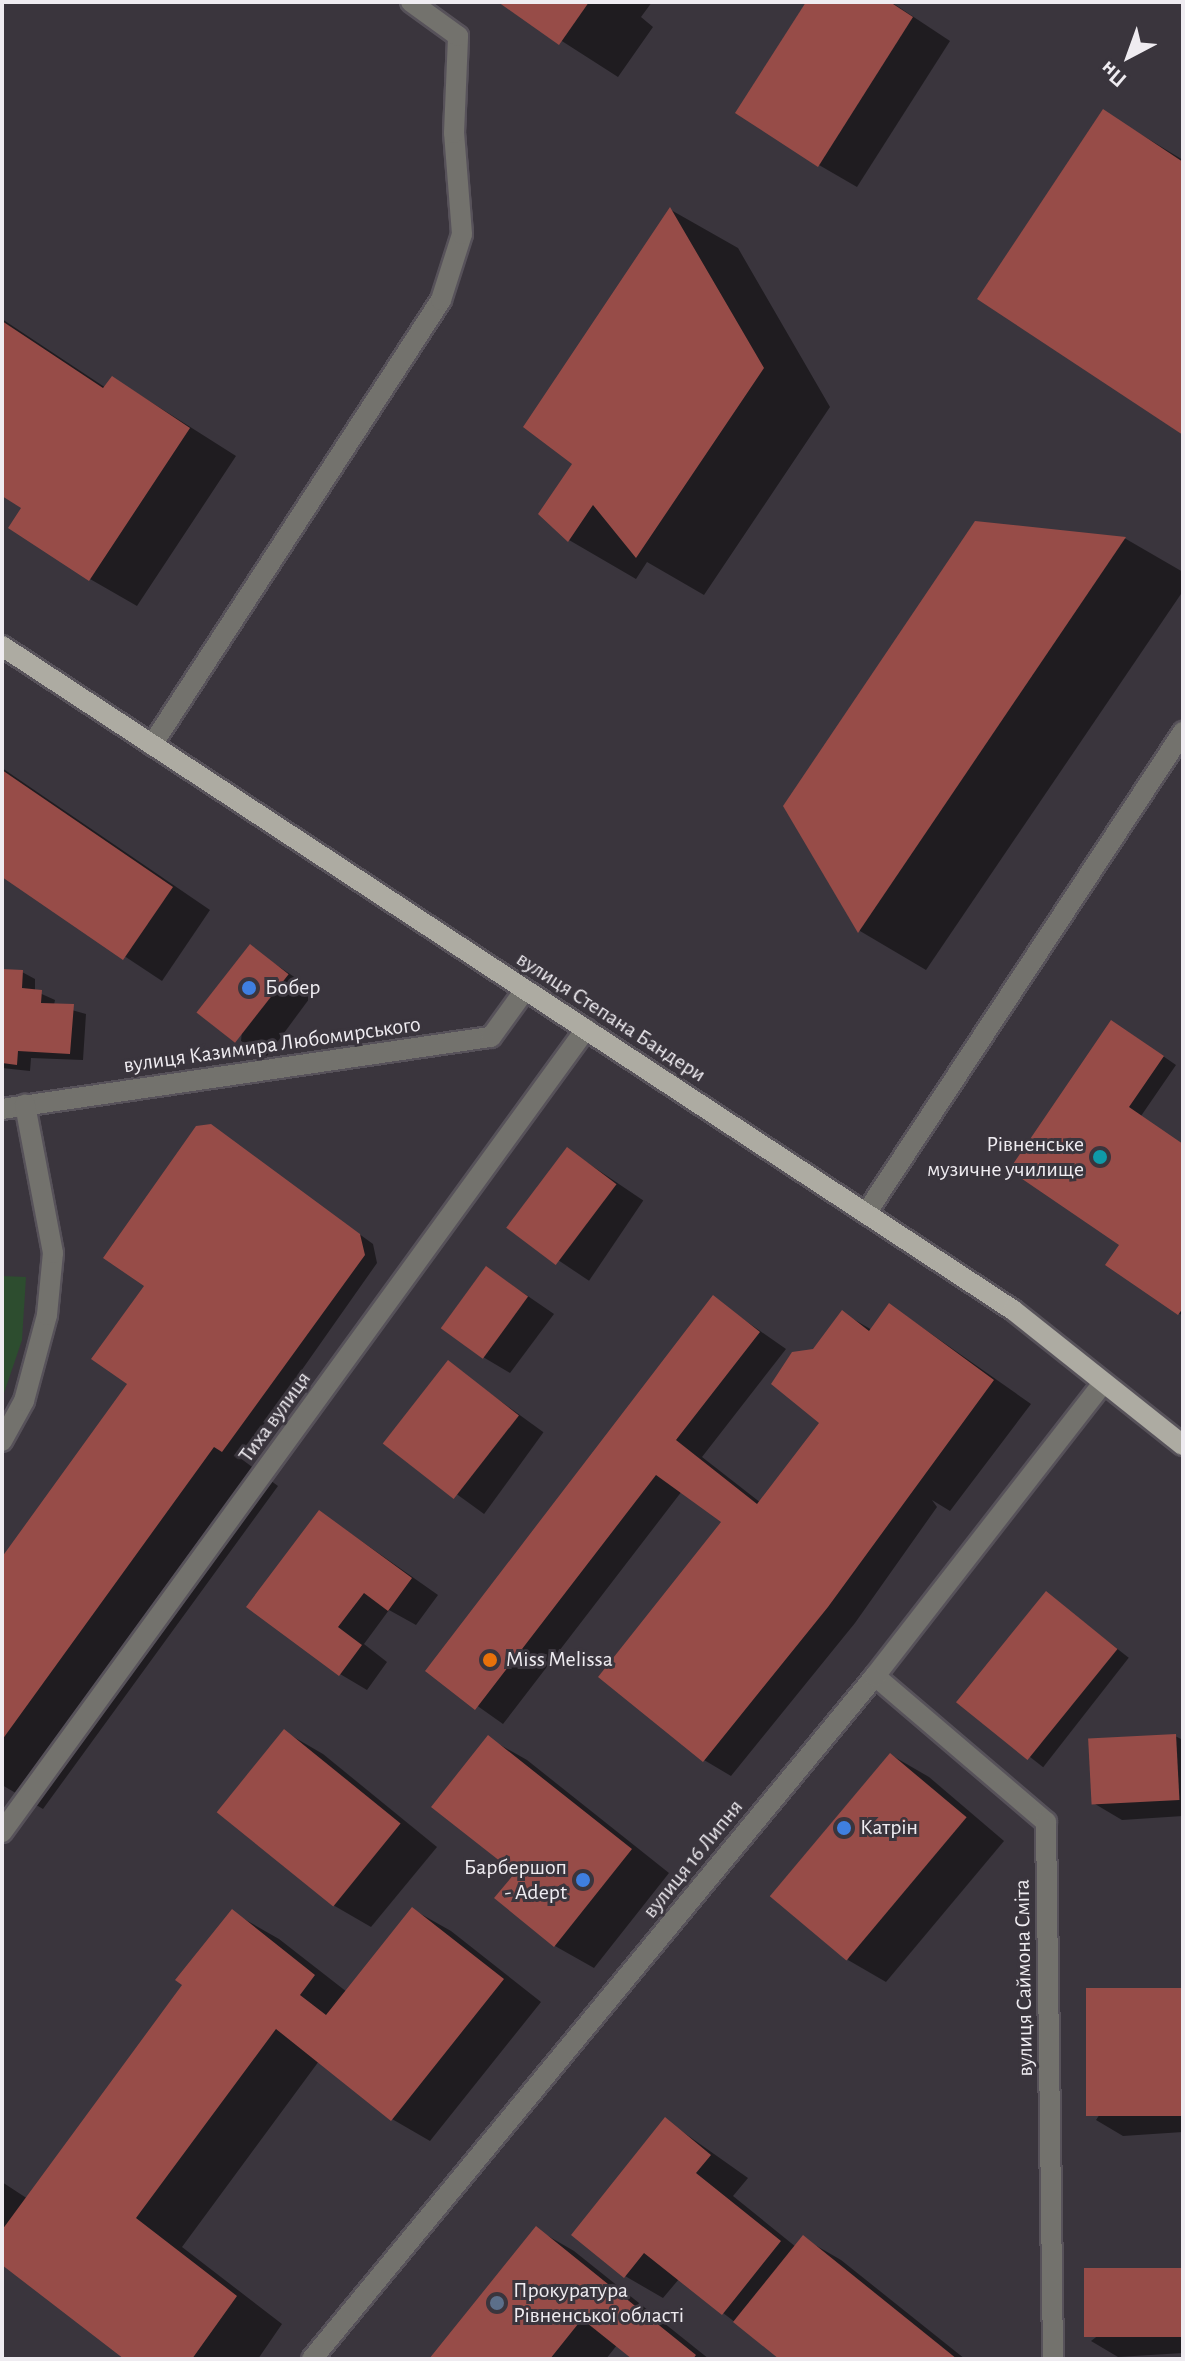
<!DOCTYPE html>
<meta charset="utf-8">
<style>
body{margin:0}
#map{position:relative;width:1185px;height:2361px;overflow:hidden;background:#3a353d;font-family:"Alegreya Sans",sans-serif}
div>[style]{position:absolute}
.green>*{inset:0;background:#2d4d2f}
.shadow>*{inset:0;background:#0007;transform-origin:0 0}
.building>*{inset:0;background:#974c48;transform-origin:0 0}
.roads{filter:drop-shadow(2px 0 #57525a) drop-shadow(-2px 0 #57525a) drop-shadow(0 2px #57525a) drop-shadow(0 -2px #57525a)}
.minor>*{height:20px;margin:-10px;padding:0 10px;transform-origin:10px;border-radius:10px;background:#73726d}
.major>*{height:20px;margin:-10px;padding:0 10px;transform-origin:10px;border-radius:10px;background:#adaba2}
.dots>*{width:22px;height:22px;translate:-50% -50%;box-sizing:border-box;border:4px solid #3a353d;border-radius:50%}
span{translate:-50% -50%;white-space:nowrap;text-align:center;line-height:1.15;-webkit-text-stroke:6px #3a353d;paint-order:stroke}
.poi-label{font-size:22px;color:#efecf1}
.left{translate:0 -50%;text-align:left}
.right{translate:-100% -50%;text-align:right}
.street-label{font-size:22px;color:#efecf1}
.frame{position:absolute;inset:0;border:4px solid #efecf1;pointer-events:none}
.north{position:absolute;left:1089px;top:16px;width:80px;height:80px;-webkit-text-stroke:6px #3a353d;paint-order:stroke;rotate:221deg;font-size:22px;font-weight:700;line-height:32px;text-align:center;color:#efecf1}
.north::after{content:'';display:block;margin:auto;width:28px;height:36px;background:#efecf1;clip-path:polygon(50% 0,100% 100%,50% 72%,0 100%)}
</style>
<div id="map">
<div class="green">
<div style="clip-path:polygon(2px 1276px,26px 1277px,22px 1340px,2px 1399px)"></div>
</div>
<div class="shadow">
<div style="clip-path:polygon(501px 2px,652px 2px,641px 17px,653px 27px,618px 77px)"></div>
<div style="clip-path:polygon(809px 2px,891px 2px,950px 41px,857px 187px,819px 165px)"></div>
<div style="clip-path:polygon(1104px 112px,1183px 160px,1183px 433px)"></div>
<div style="clip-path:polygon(671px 210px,738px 248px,830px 407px,704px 595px,647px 562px,636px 579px,569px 540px,574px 464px)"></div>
<div style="clip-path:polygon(2px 319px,106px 388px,113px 378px,236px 456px,137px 606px,90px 579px,24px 508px,2px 493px)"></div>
<div style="clip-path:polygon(976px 524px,1126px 539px,1183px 572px,1183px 591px,926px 970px,860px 931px,785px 806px)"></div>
<div style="clip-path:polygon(2px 768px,210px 910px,162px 981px,2px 875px)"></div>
<div style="clip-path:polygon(250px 947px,315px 991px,267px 1056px,241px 1041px)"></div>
<div style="clip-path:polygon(2px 971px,22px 972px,35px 979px,35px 991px,55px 1000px,54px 1005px,86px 1014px,83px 1060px,31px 1058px,30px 1071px,2px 1068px)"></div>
<div style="clip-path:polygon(1125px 1030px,1176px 1065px,1141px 1116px,1183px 1145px,1183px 1316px,1108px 1265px,1122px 1244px)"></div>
<div style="clip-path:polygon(210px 1126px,373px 1244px,377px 1263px,240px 1458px,278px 1486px,43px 1809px,2px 1785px,2px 1561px,130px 1384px,147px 1285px)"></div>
<div style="left:567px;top:1149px;width:92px;height:97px;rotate:34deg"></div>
<div style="clip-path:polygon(487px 1268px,554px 1314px,510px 1373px,483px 1357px)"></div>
<div style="clip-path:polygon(713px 1298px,786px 1349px,702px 1457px,761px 1503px,820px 1425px,814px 1351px,843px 1313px,872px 1330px,890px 1305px,1031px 1404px,950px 1511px,932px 1500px,937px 1507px,855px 1623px,731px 1776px,704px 1760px,723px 1522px,682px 1491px,503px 1724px,428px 1671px)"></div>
<div style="left:448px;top:1363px;width:118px;height:101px;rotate:36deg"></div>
<div style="clip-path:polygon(320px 1512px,438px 1595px,416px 1625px,389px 1610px,364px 1644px,387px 1662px,367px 1690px,340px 1674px)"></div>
<div style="left:1046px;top:1593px;width:105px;height:139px;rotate:38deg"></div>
<div style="clip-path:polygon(285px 1732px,323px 1754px,437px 1847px,371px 1927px,333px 1905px)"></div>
<div style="clip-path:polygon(1175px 1736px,1183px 1740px,1183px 1816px,1122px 1820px,1095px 1804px)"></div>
<div style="clip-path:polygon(488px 1738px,527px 1760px,669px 1873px,594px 1968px,555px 1946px,497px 1898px,517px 1873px)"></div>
<div style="clip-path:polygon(891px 1755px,929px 1777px,1004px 1841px,886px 1982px,848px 1960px)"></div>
<div style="clip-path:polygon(412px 1909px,451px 1931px,541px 2002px,430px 2141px,392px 2119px,319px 2061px,182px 2247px,282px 2324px,258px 2359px,127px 2359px,2px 2263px,2px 2182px,28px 2199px,185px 1985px,232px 1912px,279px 1939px,347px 1992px)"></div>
<div style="clip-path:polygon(1183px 1990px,1183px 2132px,1123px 2136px,1096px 2120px)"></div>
<div style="clip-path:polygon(666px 2120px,748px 2178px,733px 2196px,796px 2247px,803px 2238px,841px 2260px,965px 2359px,783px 2359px,679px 2279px,663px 2298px,625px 2276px)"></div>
<div style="clip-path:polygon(536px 2229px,574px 2251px,709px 2359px,635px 2359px,617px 2345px,606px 2359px,431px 2359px)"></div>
<div style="clip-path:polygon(1183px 2270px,1183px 2353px,1118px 2357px,1091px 2341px)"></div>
</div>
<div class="building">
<div style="clip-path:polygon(498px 2px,589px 2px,559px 45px)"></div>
<div style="clip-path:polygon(806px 2px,890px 2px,913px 17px,818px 167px,735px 113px)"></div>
<div style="clip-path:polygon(1103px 109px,1183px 162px,1183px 435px,977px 299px)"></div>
<div style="clip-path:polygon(670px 207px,764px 368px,636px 558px,593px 505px,568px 542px,538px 514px,572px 464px,523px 427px)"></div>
<div style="clip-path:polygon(2px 321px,103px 388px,112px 376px,190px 428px,89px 581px,8px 528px,21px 508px,2px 496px)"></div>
<div style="clip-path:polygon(975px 521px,1126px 537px,858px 933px,783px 806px)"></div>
<div style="clip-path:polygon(2px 770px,173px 887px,123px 960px,2px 877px)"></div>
<div style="left:250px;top:944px;width:49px;height:87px;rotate:38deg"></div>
<div style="clip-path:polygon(2px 969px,23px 970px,22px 988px,42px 990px,41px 1003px,74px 1004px,70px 1054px,18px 1051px,17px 1065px,2px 1063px)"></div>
<div style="clip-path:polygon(1111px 1020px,1164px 1056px,1129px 1107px,1183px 1144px,1183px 1308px,1178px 1315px,1105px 1265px,1119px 1245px,1009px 1170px)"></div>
<div style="clip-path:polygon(211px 1124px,360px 1234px,365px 1255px,222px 1452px,214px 1447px,2px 1740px,2px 1557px,127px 1384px,91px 1359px,144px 1286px,103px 1258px,196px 1126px)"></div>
<div style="left:567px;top:1147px;width:62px;height:101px;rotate:37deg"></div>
<div style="left:486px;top:1266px;width:52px;height:77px;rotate:36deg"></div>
<div style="clip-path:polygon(713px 1295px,760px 1332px,676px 1440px,757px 1504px,819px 1423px,771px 1384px,792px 1352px,813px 1349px,842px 1310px,869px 1331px,889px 1303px,994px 1380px,828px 1607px,703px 1762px,598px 1677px,721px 1522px,656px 1475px,475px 1710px,425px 1671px)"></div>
<div style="left:448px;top:1360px;width:90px;height:106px;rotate:38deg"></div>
<div style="clip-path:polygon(319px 1510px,412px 1578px,388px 1611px,364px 1593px,338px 1627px,362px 1645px,339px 1676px,246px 1607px)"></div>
<div style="left:1046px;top:1591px;width:92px;height:143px;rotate:39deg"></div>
<div style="left:284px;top:1729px;width:150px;height:107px;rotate:39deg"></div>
<div style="left:1176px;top:1734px;width:66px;height:88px;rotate:87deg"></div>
<div style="clip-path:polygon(488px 1735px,632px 1849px,554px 1947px,494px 1898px,515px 1873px,431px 1807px)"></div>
<div style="left:890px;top:1753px;width:100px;height:187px;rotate:40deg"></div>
<div style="clip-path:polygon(412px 1907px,504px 1979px,391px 2121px,276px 2029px,136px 2218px,237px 2296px,192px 2359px,124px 2359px,2px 2265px,2px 2230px,182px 1985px,175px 1980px,232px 1909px,315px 1975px,300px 1995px,326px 2015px)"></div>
<div style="left:1183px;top:1988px;width:128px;height:97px;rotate:90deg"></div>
<div style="clip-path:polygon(665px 2117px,711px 2155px,696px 2173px,781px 2241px,722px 2315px,644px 2253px,624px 2278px,571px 2235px)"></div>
<div style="clip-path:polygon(536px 2226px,696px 2355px,693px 2359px,632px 2359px,582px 2319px,550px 2359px,429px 2359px)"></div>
<div style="clip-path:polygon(803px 2235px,957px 2359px,779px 2359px,733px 2322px)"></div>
<div style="left:1183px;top:2268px;width:69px;height:99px;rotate:90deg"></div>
</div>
<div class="roads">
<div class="minor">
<div style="left:152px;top:745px;width:531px;rotate:-57deg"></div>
<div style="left:441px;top:300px;width:69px;rotate:-72.3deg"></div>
<div style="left:462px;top:234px;width:101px;rotate:-94.5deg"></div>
<div style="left:454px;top:133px;width:97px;rotate:-87.6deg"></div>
<div style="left:458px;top:36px;width:58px;rotate:-144.1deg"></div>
<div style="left:2px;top:1109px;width:494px;rotate:-8.4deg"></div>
<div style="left:491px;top:1037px;width:58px;rotate:-54.1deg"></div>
<div style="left:867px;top:1212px;width:575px;rotate:-56.64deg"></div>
<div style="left:2px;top:1441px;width:46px;rotate:-61.2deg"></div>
<div style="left:24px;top:1401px;width:89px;rotate:-75deg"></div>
<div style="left:47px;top:1315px;width:62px;rotate:-84.5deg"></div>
<div style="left:53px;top:1253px;width:151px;rotate:-100.7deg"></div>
<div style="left:875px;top:1676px;width:225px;rotate:40.5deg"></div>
<div style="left:1046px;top:1822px;width:537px;rotate:89.25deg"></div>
<div style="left:2px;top:1832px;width:993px;rotate:-53.97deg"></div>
<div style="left:312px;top:2359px;width:885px;rotate:-50.5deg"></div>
<div style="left:875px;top:1676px;width:371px;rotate:-52.1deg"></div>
</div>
<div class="major">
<div style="left:2px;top:646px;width:1210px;rotate:33.3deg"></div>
<div style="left:1013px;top:1310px;width:217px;rotate:38.5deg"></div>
</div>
</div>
<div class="dots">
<div style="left:249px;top:988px;background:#3f7fe0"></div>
<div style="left:1100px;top:1157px;background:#0f9aa8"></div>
<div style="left:490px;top:1660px;background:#e8710a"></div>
<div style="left:844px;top:1828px;background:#3f7fe0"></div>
<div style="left:583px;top:1880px;background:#3f7fe0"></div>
<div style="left:497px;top:2303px;background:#5c6f8a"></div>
</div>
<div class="poi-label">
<span class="left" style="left:265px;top:988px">Бобер</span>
<span class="right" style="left:1084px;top:1157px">Рівненське<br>музичне училище</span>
<span class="left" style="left:506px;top:1660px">Miss Melissa</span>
<span class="left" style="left:860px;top:1828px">Катрін</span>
<span class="right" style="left:567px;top:1880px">Барбершоп<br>- Adept</span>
<span class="left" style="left:513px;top:2303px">Прокуратура<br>Рівненської області</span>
</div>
<div class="street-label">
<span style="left:611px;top:1017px;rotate:33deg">вулиця Степана Бандери</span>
<span style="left:272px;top:1045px;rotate:-8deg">вулиця Казимира Любомирського</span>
<span style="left:275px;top:1417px;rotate:-54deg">Тиха вулиця</span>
<span style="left:693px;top:1859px;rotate:-51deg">вулиця 16 Липня</span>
<span style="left:1024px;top:1978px;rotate:-91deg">вулиця Саймона Сміта</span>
</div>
<div class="frame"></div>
<div class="north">Пн</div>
</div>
